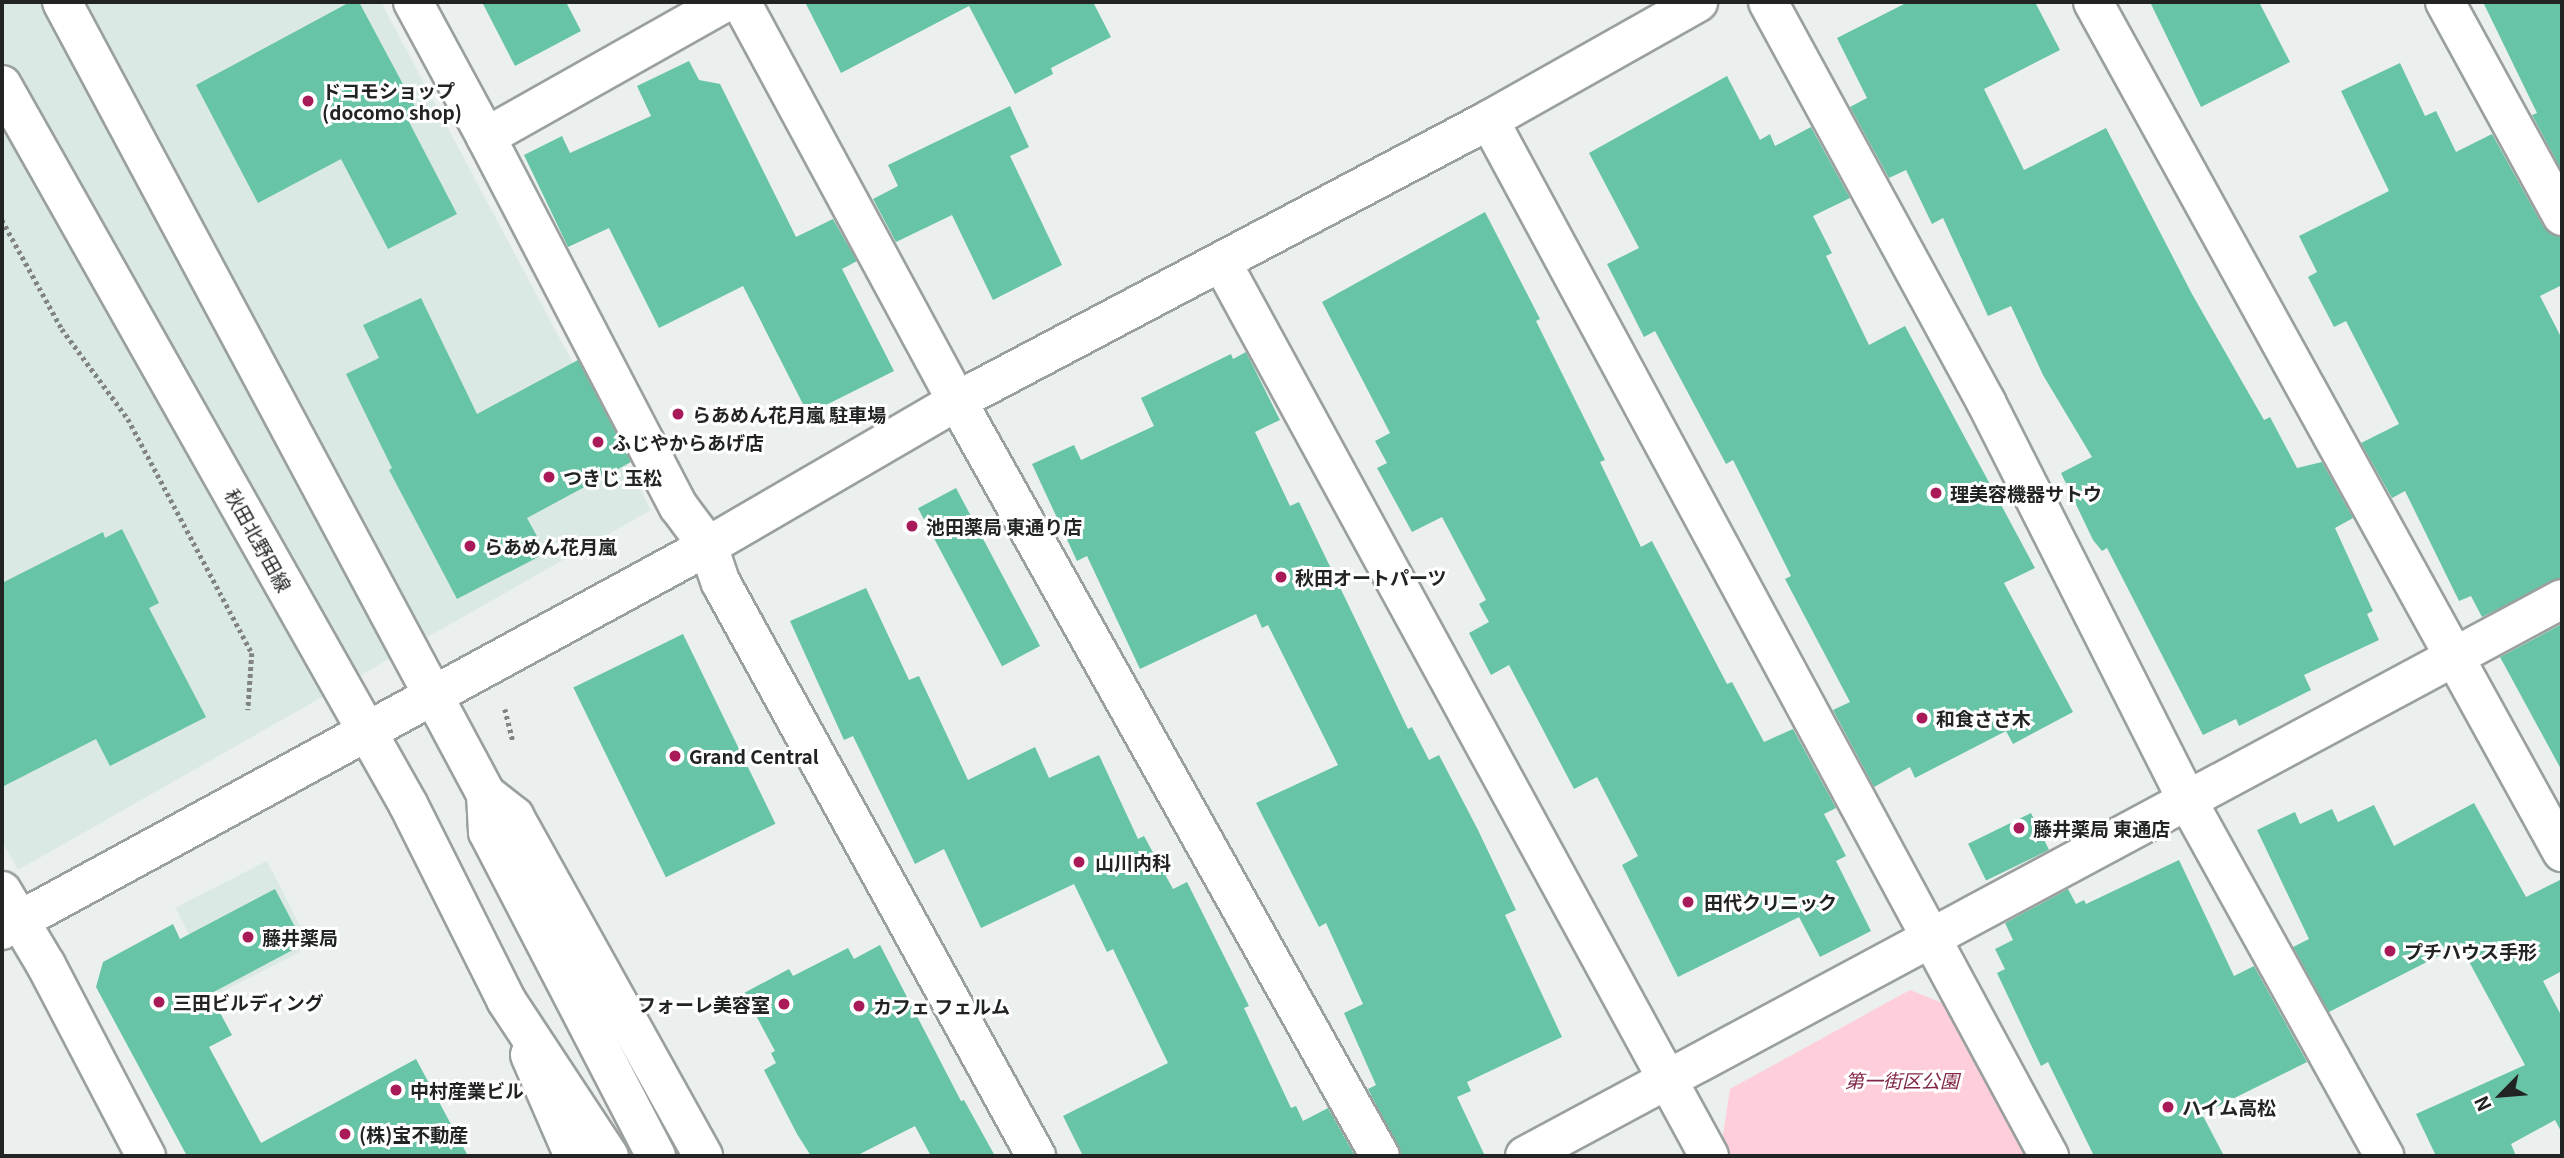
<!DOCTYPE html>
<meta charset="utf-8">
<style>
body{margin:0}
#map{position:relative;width:2564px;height:1158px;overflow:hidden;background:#ebf0ee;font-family:Georgia,"Noto Sans JP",serif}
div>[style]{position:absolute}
.built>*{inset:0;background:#dae9e3;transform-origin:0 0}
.green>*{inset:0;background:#feceda}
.building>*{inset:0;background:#68c4a6;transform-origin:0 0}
.path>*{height:4.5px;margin-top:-2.25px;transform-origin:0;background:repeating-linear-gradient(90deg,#818483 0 3.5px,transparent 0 7px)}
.roads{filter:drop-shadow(2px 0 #9aa09e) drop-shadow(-2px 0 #9aa09e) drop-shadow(0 2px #9aa09e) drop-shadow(0 -2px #9aa09e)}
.minor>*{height:38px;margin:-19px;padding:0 19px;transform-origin:19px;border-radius:19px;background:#fff}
.tertiary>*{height:38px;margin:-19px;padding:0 19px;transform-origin:19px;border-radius:19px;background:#fff}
.primary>*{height:38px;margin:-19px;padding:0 19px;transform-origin:19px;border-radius:19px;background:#fff}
.motorway>*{height:38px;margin:-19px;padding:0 19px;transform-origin:19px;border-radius:19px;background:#fff}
.dots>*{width:19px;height:19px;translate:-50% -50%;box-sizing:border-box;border:4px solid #fff;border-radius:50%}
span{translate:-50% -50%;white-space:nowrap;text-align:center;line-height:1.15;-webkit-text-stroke:6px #fff;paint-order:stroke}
.poi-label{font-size:19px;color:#222424;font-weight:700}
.left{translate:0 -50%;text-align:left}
.right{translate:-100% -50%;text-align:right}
.street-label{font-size:19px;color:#222424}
.park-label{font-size:19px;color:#822648;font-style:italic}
.frame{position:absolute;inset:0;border:4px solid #222424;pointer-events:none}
.north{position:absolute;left:2466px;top:1060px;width:70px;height:70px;-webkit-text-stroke:5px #fff;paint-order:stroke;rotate:245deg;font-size:19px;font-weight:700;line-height:28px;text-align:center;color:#222424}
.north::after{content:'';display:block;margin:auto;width:24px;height:32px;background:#222424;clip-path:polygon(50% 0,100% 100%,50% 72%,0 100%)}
</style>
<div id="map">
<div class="built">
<div style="clip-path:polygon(2px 2px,381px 2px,651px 510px,18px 870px,2px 841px)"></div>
<div style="left:267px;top:861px;width:96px;height:103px;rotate:63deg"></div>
</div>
<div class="green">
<div style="clip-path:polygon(1910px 990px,1950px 1006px,2030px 1156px,1730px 1156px,1722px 1141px,1730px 1089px)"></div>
</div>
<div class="building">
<div style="clip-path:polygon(350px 2px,359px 2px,420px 116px,409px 122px,457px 214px,388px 249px,341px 159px,258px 203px,196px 85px)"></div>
<div style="clip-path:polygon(482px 2px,566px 2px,581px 31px,515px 66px)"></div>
<div style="clip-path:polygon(805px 2px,1093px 2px,1111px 37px,1051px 68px,1053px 74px,1015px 94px,969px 6px,841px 73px)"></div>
<div style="clip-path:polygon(1908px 2px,2035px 2px,2060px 50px,1984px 89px,2024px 170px,2106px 128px,2192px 294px,2264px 420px,2270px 417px,2297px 468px,2322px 462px,2353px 518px,2335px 528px,2373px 611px,2367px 614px,2379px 640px,2304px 675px,2311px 690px,2239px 726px,2236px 719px,2203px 735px,2107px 548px,2102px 551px,2093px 540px,2061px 473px,2092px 457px,2043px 375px,2011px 306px,1988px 316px,1943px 218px,1932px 224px,1906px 170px,1889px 178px,1850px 107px,1867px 98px,1837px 38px)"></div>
<div style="clip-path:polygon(2150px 2px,2259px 2px,2290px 62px,2201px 107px)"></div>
<div style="clip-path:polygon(2483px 2px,2562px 2px,2562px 171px,2532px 115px,2537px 113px)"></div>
<div style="clip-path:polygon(689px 61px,699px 80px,720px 84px,796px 237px,833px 219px,857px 261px,842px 269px,894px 371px,808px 414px,743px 286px,659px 328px,609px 228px,568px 247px,524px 155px,562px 136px,570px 153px,651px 116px,637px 86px)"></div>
<div style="clip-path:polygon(2400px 63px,2425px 116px,2436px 111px,2456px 152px,2492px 134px,2543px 226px,2562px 238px,2562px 285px,2540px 296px,2562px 339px,2562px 577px,2482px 617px,2471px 596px,2459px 601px,2405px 491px,2392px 498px,2361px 443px,2399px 424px,2346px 321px,2334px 327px,2308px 277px,2317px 272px,2299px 236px,2389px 191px,2341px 91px)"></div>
<div style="clip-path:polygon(1727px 76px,1760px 140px,1770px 134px,1775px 146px,1811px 127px,1850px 198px,1813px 216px,1832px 253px,1826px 256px,1869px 345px,1905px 326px,2035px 568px,2004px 583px,2073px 712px,2013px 744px,2006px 731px,1915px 778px,1910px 767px,1874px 787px,1833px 710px,1850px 702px,1785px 579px,1791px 576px,1733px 460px,1726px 464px,1655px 331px,1644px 337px,1607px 264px,1639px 248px,1589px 153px)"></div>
<div style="clip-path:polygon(1010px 106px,1029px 147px,1010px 156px,1062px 265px,993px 300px,952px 215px,896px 242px,873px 199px,898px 186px,888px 165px)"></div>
<div style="clip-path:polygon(1485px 212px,1540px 319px,1536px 321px,1605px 460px,1600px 462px,1641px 547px,1652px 541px,1727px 684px,1732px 682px,1764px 742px,1793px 729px,1836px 808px,1824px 814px,1846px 856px,1836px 861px,1871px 931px,1820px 957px,1799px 917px,1678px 977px,1622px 865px,1638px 856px,1597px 777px,1574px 789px,1509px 665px,1491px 675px,1469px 633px,1489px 622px,1479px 604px,1486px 600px,1442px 517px,1412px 532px,1377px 468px,1387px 463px,1375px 441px,1390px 433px,1322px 302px)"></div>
<div style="clip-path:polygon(421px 298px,477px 414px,578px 360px,631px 462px,527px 518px,546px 553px,457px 599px,389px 470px,392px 468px,346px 374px,379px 358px,363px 325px)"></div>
<div style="clip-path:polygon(1246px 352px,1280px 420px,1255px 432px,1290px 506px,1299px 502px,1408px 729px,1412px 727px,1429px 760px,1439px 755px,1478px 830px,1516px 910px,1505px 915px,1562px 1037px,1467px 1082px,1471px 1091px,1457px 1097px,1485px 1156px,1402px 1156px,1368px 1089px,1376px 1085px,1344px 1013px,1363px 1004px,1326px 923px,1319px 927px,1256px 803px,1338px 765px,1268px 625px,1262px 628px,1256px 614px,1140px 669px,1087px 556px,1077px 561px,1032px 464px,1074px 445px,1081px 460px,1154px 426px,1141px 398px,1231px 354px,1233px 359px)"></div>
<div style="left:956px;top:488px;width:179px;height:43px;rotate:62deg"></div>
<div style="clip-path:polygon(122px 529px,159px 603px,149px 608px,206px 717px,110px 766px,96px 739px,2px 787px,2px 583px,103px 532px,105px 538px)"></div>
<div style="clip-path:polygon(866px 588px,909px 680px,919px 676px,968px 780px,1035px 747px,1049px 778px,1099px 755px,1138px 839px,1144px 836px,1173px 889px,1187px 882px,1249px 1006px,1244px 1008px,1291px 1108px,1296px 1106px,1303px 1121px,1328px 1108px,1355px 1156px,1083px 1156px,1063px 1116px,1168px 1063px,1113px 949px,1107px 952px,1074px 884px,981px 928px,944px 849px,915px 864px,853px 736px,844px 740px,790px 621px)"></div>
<div style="clip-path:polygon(2562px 624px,2562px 771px,2500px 657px)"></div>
<div style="left:683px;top:634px;width:211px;height:122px;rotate:64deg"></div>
<div style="clip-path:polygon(2474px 803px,2526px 897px,2562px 879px,2562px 971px,2543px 981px,2562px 1017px,2562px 1133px,2555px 1120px,2511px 1144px,2516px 1156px,2436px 1156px,2416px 1114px,2525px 1065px,2460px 945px,2329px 1012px,2293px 947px,2309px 939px,2257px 830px,2295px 812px,2300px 824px,2332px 809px,2338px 822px,2374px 805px,2394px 846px)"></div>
<div style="left:2031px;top:813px;width:41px;height:70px;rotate:64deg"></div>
<div style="clip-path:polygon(2179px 860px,2234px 976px,2254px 966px,2307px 1062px,2202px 1114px,2224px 1156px,2094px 1156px,2048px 1062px,2041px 1066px,1997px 973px,2005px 969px,1995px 949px,2013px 940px,2005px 923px,2068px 889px,2076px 904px,2084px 900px,2086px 904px)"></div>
<div style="clip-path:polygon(275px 889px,304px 944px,210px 994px,232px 1035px,209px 1047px,261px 1143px,416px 1059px,468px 1156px,187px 1156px,96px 987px,103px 962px,173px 924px,180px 939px)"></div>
<div style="clip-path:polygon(880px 945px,961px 1101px,964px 1100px,995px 1156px,931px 1156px,915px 1126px,856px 1156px,811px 1156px,797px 1134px,764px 1070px,776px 1063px,771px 1053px,775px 1051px,744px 993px,789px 969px,793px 976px,848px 948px,854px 959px)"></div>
</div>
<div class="path">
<div style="left:2px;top:220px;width:124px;rotate:61.2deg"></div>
<div style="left:62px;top:329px;width:112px;rotate:53.7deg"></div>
<div style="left:128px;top:419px;width:265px;rotate:62.1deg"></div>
<div style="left:252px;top:653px;width:57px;rotate:94deg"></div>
<div style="left:505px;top:709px;width:32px;rotate:76deg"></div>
</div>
<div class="roads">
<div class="minor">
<div style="left:413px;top:2px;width:153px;rotate:61.6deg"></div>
<div style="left:486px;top:137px;width:275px;rotate:-29.4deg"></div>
<div style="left:741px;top:2px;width:454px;rotate:61.6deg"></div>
<div style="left:957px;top:401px;width:865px;rotate:60.74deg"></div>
<div style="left:1768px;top:2px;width:456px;rotate:61.4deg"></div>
<div style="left:1986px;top:402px;width:446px;rotate:63.2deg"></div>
<div style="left:2187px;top:800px;width:407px;rotate:61deg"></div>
<div style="left:2093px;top:2px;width:971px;rotate:61.11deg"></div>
<div style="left:2445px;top:2px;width:244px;rotate:61.3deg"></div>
<div style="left:1489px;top:120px;width:1178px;rotate:61.61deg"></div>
<div style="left:486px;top:137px;width:417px;rotate:62.5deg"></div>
<div style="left:679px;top:507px;width:49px;rotate:53.4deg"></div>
<div style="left:708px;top:546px;width:39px;rotate:71deg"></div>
<div style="left:721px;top:583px;width:654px;rotate:61.2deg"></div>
<div style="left:1222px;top:263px;width:1017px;rotate:61.39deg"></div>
<div style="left:2px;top:891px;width:86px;rotate:59.3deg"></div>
<div style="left:46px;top:965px;width:216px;rotate:62.4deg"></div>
<div style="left:1525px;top:1156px;width:1177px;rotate:-28.24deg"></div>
</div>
<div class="tertiary">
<div style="left:486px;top:794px;width:36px;rotate:38deg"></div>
<div style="left:514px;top:816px;width:389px;rotate:60.9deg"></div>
<div style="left:2px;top:930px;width:804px;rotate:-28.54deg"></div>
<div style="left:708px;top:546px;width:288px;rotate:-30.2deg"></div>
<div style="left:957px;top:401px;width:602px;rotate:-27.84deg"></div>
<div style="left:1489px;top:120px;width:240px;rotate:-29.4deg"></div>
<div style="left:530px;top:1055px;width:110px;rotate:66.5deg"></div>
</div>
<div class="primary">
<div style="left:62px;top:2px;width:898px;rotate:61.84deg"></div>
<div style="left:2px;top:85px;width:826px;rotate:60.55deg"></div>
<div style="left:408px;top:804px;width:219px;rotate:63.4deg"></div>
</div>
<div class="motorway">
<div style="left:486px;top:794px;width:38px;rotate:87deg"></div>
<div style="left:488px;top:832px;width:365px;rotate:62.6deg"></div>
<div style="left:506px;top:1000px;width:187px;rotate:56.6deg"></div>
</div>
</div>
<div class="dots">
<div style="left:308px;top:101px;background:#a91a58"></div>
<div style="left:678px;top:414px;background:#a91a58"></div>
<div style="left:598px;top:442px;background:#a91a58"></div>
<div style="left:549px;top:477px;background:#a91a58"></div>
<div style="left:1936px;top:493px;background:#a91a58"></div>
<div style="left:912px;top:526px;background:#a91a58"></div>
<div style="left:470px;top:546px;background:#a91a58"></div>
<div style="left:1281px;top:577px;background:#a91a58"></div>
<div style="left:1922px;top:718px;background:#a91a58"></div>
<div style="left:675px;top:756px;background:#a91a58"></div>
<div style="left:2019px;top:828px;background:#a91a58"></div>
<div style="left:1079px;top:862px;background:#a91a58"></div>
<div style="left:1688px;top:902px;background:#a91a58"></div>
<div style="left:248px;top:937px;background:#a91a58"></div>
<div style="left:2390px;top:951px;background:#a91a58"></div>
<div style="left:159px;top:1002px;background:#a91a58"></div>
<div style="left:784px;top:1004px;background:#a91a58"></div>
<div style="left:859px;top:1006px;background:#a91a58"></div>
<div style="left:396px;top:1090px;background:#a91a58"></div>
<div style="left:2168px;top:1107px;background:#a91a58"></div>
<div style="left:345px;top:1134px;background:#a91a58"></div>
</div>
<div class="poi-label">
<span class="left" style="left:322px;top:101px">ドコモショップ<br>(docomo shop)</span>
<span class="left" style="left:692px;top:414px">らあめん花月嵐 駐車場</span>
<span class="left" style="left:612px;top:442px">ふじやからあげ店</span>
<span class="left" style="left:563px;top:477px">つきじ 玉松</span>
<span class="left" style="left:1950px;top:493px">理美容機器サトウ</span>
<span class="left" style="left:926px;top:526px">池田薬局 東通り店</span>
<span class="left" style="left:484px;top:546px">らあめん花月嵐</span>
<span class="left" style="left:1295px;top:577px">秋田オートパーツ</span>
<span class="left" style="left:1936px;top:718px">和食ささ木</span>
<span class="left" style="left:689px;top:756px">Grand Central</span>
<span class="left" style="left:2033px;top:828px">藤井薬局 東通店</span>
<span class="left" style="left:1095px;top:862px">山川内科</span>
<span class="left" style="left:1704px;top:902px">田代クリニック</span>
<span class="left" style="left:262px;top:937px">藤井薬局</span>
<span class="left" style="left:2404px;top:951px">プチハウス手形</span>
<span class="left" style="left:173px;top:1002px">三田ビルディング</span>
<span class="right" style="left:770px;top:1004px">フォーレ美容室</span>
<span class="left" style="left:873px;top:1006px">カフェ フェルム</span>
<span class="left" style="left:410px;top:1090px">中村産業ビル</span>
<span class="left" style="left:2182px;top:1107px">ハイム高松</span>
<span class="left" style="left:359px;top:1134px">(株)宝不動産</span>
</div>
<div class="street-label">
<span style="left:259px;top:540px;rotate:61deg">秋田北野田線</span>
</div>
<div class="park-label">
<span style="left:1902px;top:1080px">第一街区公園</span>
</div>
<div class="frame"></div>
<div class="north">N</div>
</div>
